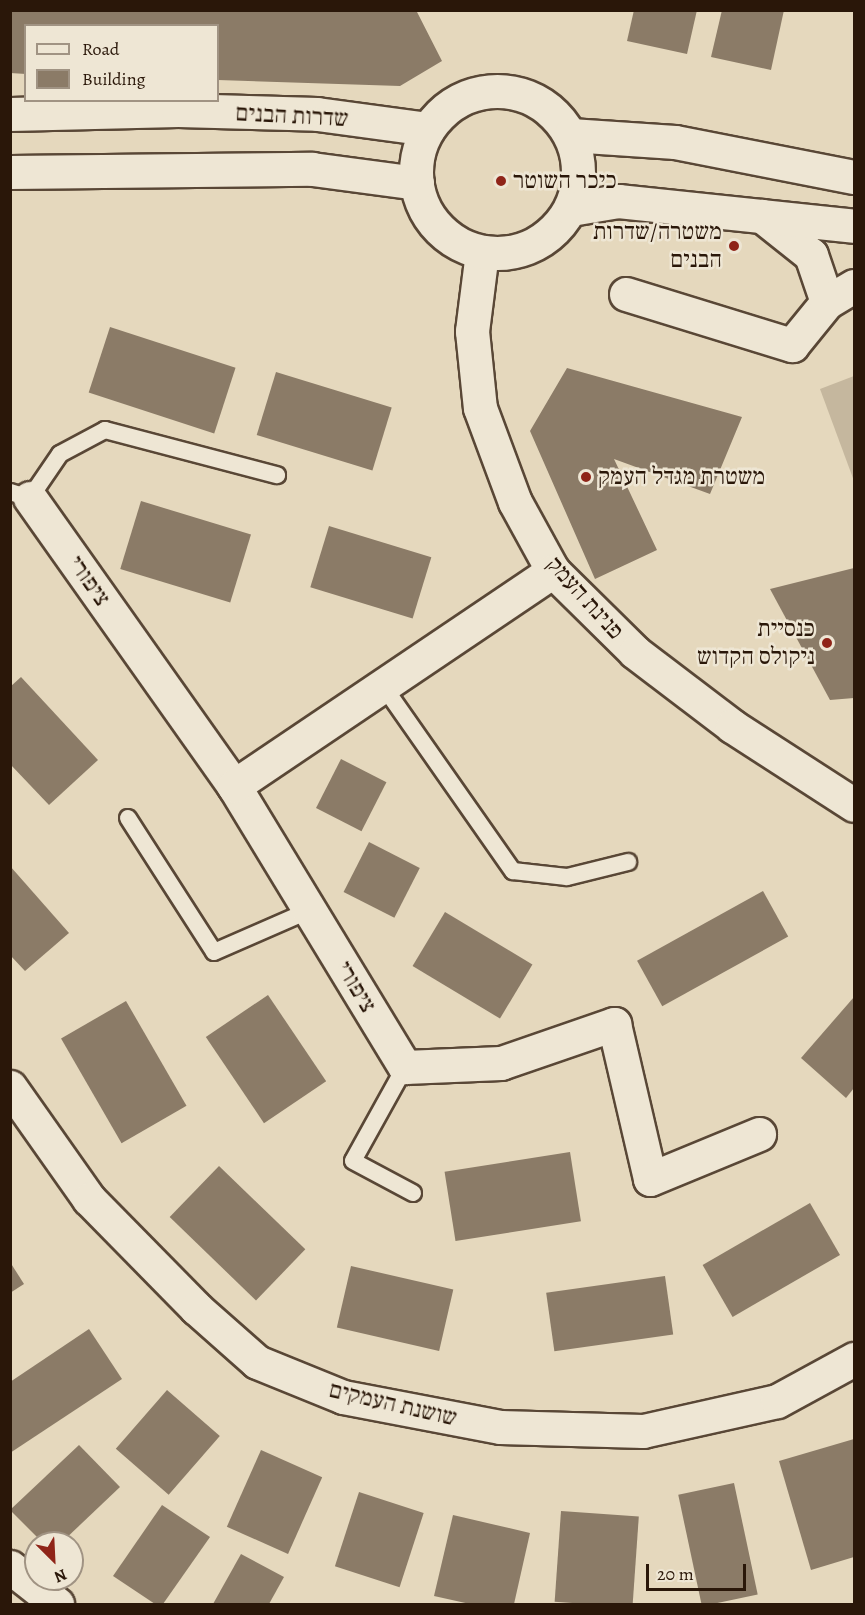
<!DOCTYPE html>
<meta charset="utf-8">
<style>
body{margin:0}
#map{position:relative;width:865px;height:1615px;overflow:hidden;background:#e5d8bd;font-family:Alegreya,"Frank Ruhl Libre",serif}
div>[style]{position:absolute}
.green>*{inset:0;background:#c5b79e}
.building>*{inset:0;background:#8b7b67;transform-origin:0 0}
.roads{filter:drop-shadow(2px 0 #594736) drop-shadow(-2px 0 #594736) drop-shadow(0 2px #594736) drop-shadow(0 -2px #594736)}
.lane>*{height:16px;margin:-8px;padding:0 8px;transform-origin:8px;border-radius:8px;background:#eee6d4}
.street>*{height:33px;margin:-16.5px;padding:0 16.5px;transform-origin:16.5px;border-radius:16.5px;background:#eee6d4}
.secondary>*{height:33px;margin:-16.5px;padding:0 16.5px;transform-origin:16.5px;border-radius:16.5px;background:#eee6d4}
.secondary>.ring{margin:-16.5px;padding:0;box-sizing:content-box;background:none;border:33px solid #eee6d4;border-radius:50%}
.dots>*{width:16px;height:16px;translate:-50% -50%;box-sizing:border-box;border:3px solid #eee6d4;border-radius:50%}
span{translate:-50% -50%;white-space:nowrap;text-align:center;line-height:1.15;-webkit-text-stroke:5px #eee6d4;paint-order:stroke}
.street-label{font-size:24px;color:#2a1709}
.poi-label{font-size:24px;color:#2a1709}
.left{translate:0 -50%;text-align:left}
.right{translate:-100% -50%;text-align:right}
.frame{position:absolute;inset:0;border:12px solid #2a1709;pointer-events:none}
.legend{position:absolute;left:24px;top:24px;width:195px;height:78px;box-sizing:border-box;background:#eee6d4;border:2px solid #a09383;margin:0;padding:8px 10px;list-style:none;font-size:18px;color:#2a1709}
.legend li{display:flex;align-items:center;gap:12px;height:30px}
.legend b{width:30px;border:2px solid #a09383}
.north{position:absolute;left:24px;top:1531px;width:60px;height:60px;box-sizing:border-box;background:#eee6d4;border:2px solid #a09383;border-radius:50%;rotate:156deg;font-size:16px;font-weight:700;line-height:24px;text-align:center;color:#2a1709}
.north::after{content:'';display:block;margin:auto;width:21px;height:27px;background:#8f2418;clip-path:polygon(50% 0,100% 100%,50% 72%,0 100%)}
.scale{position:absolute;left:646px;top:1564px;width:100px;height:27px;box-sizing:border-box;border:3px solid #2a1709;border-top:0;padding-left:8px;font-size:18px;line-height:21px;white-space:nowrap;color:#2a1709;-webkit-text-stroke:4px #eee6d4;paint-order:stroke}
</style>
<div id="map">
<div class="green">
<div style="clip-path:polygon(854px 376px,854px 481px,820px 389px)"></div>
</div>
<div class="building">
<div style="clip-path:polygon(10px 10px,416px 10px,442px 61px,400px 86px,218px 80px,218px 26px,26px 26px,26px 74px,10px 73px)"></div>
<div style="clip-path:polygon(634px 10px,697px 10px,687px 54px,627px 41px)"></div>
<div style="clip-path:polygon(722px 10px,784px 10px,771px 70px,711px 57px)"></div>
<div style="left:110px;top:327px;width:132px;height:69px;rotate:18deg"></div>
<div style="clip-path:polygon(567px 368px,742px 417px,710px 494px,614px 459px,657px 550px,595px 579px,530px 431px)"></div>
<div style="left:276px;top:372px;width:121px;height:66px;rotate:17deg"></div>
<div style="left:141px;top:501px;width:115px;height:71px;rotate:17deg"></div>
<div style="left:329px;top:526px;width:107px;height:64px;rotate:17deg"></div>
<div style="clip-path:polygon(854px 568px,854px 698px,830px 700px,770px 589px)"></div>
<div style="clip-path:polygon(21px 677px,98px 760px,49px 805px,10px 764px,10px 687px)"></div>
<div style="left:341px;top:759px;width:51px;height:55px;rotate:27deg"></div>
<div style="left:369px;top:842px;width:57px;height:56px;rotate:27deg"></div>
<div style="clip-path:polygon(10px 866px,69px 933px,25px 971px,10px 955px)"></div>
<div style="left:763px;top:891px;width:52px;height:144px;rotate:61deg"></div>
<div style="left:445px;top:912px;width:102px;height:63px;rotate:31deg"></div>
<div style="left:268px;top:995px;width:104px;height:75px;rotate:56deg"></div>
<div style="clip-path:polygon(854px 997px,854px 1088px,846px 1098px,801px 1058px)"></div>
<div style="left:126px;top:1001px;width:121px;height:75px;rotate:60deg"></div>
<div style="left:570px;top:1152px;width:70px;height:127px;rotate:81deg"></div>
<div style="left:219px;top:1166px;width:120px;height:71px;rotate:44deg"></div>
<div style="left:810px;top:1203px;width:60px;height:124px;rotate:60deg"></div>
<div style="clip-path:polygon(10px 1262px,24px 1284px,10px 1293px)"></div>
<div style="left:351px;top:1266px;width:105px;height:63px;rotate:13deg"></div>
<div style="left:665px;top:1276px;width:59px;height:120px;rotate:82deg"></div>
<div style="clip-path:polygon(89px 1329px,122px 1379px,10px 1453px,10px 1382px)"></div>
<div style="left:167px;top:1390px;width:70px;height:78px;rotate:41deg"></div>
<div style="clip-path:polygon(854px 1439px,854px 1557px,811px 1570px,779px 1461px)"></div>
<div style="clip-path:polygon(79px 1445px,120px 1487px,61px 1543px,43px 1543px,10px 1510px)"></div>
<div style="left:261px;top:1450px;width:67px;height:84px;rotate:24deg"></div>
<div style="left:734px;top:1483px;width:114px;height:57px;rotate:78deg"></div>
<div style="left:359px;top:1492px;width:68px;height:78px;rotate:18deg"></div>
<div style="clip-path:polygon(162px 1505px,210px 1537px,163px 1604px,155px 1604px,113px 1576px)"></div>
<div style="left:561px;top:1511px;width:78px;height:91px;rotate:4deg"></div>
<div style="clip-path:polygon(453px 1515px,530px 1533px,514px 1604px,470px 1604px,434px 1596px)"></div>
<div style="clip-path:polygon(241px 1554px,284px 1577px,269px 1604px,213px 1604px)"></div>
</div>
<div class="roads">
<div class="lane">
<div style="left:10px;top:492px;width:21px;rotate:17deg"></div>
<div style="left:30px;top:498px;width:53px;rotate:-55.7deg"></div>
<div style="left:60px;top:454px;width:51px;rotate:-28.1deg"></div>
<div style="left:105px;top:430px;width:178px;rotate:14.7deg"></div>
<div style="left:384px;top:687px;width:225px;rotate:55deg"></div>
<div style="left:513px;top:871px;width:54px;rotate:6.3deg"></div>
<div style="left:567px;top:877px;width:63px;rotate:-13.8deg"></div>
<div style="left:128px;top:818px;width:159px;rotate:57.3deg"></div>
<div style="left:214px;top:952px;width:105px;rotate:-23.6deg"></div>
<div style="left:405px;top:1067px;width:107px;rotate:119deg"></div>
<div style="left:353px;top:1161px;width:68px;rotate:28.1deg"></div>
</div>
<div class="street">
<div style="left:482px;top:252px;width:80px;rotate:97.2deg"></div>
<div style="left:472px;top:331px;width:77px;rotate:84.1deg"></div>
<div style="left:480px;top:408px;width:100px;rotate:69.6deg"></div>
<div style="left:515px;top:502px;width:79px;rotate:61.2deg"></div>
<div style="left:553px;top:571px;width:115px;rotate:44.6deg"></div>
<div style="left:635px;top:652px;width:122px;rotate:37.3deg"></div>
<div style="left:732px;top:726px;width:145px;rotate:32.9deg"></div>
<div style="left:626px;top:294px;width:174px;rotate:17.1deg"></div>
<div style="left:792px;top:345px;width:55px;rotate:-50.9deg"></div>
<div style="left:827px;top:302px;width:50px;rotate:-108.8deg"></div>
<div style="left:811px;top:255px;width:63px;rotate:-141.5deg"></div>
<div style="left:827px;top:302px;width:31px;rotate:-31deg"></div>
<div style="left:30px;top:498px;width:353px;rotate:54.7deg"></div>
<div style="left:234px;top:786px;width:329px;rotate:58.7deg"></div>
<div style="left:405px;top:1067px;width:96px;rotate:-2.4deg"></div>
<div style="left:501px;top:1063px;width:120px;rotate:-19deg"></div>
<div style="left:614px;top:1024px;width:159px;rotate:76.9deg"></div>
<div style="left:650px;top:1179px;width:118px;rotate:-22.4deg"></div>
<div style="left:234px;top:786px;width:385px;rotate:-34deg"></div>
<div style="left:10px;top:1087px;width:137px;rotate:54.8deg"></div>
<div style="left:89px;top:1199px;width:153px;rotate:45.5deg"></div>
<div style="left:196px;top:1308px;width:81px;rotate:41.5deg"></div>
<div style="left:257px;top:1362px;width:93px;rotate:22.1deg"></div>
<div style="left:343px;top:1397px;width:160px;rotate:10.8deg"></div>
<div style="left:500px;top:1427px;width:143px;rotate:1.6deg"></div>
<div style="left:643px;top:1431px;width:137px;rotate:-12.6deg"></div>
<div style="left:777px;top:1401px;width:88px;rotate:-28.6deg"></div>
<div style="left:10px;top:1567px;width:60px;rotate:38.2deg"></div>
</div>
<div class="secondary">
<div class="ring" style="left:416px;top:91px;width:129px;height:129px"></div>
<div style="left:10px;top:114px;width:168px;rotate:-1.4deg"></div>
<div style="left:178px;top:110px;width:139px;rotate:1.6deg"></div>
<div style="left:317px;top:114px;width:112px;rotate:7.7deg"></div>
<div style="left:570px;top:135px;width:105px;rotate:3.8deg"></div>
<div style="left:675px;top:142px;width:182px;rotate:11.1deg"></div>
<div style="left:10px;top:172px;width:302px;rotate:-0.6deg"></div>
<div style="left:312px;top:169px;width:106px;rotate:7.6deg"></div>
<div style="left:571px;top:209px;width:48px;rotate:-9.7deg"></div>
<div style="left:618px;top:201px;width:237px;rotate:6deg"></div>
</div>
</div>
<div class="dots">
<div style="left:501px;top:181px;background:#8f2418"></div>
<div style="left:734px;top:246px;background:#8f2418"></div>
<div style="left:586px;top:477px;background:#8f2418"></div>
<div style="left:827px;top:643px;background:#8f2418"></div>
</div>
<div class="street-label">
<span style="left:292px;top:116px;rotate:3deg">שדרות הבנים</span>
<span style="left:89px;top:581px;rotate:55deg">ציפורי</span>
<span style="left:585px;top:598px;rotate:48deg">פנינת העמק</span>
<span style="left:356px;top:987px;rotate:59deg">ציפורי</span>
<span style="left:393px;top:1404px;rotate:13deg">שושנת העמקים</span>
</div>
<div class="poi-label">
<span class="left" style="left:513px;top:181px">כיכר השוטר</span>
<span class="right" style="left:722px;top:246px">משטרה/שדרות<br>הבנים</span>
<span class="left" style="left:598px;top:477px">משטרת מגדל העמק</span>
<span class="right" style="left:815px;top:643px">כנסיית<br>ניקולס הקדוש</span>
</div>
<div class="frame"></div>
<ul class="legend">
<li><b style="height:8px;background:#eee6d4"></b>Road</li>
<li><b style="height:16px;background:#8b7b67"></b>Building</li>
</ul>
<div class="north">N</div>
<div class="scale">20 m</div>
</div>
